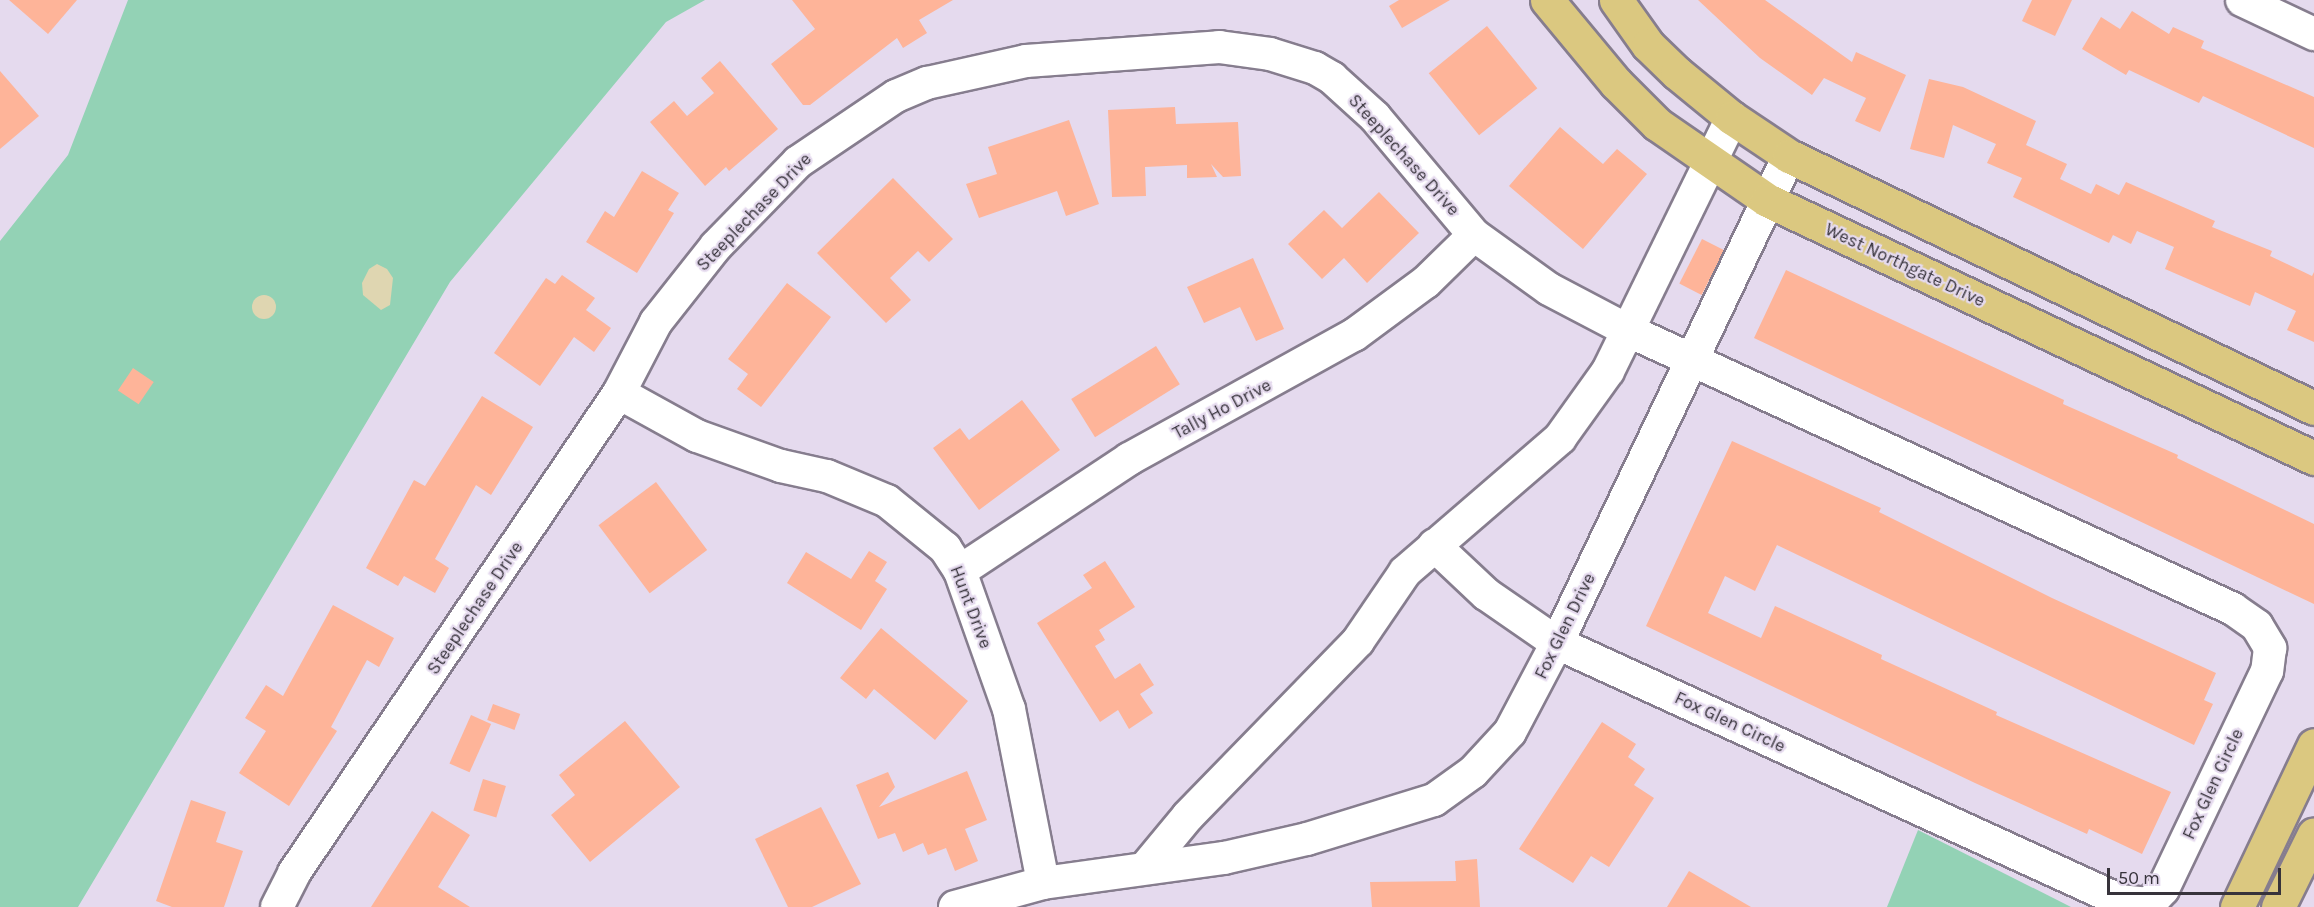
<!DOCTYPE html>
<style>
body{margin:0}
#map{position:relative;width:2314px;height:907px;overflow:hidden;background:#e5daee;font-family:Karla,sans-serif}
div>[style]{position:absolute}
.green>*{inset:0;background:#93d2b5}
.sand>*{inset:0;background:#dfd6b1}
.round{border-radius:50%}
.building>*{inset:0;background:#feb499;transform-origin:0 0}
.roads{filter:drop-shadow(2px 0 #867d8e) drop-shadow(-2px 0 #867d8e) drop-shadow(0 2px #867d8e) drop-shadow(0 -2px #867d8e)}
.minor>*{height:32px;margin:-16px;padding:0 16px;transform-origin:16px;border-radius:16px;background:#fff}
.major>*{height:33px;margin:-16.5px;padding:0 16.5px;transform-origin:16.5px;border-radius:16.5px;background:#dbc880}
span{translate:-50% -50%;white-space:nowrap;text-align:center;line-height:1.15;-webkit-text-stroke:4.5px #e5daee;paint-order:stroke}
.street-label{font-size:18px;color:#37333b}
.scale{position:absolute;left:2107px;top:868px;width:174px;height:27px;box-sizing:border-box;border:3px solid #37333b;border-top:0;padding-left:8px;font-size:18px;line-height:21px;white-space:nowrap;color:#37333b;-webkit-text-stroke:4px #e5daee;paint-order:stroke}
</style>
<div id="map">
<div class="green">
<div style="clip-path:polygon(128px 0,705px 0,666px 22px,450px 282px,78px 907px,0 907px,0 241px,68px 155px)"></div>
<div style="clip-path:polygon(1918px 830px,2071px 907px,1887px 907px)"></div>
</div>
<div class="sand">
<div style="clip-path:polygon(377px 264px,387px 269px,393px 278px,390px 305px,381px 310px,363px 295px,362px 283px,369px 269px)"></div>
<div class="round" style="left:252px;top:295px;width:24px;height:24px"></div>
</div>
<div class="building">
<div style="clip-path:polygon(9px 0,77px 0,48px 34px)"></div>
<div style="clip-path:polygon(792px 0,953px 0,919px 20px,927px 33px,903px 48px,897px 38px,810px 105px,803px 105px,771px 64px,815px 29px)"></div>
<div style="clip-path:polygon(1399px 0,1450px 0,1402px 28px,1389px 6px)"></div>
<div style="clip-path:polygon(1698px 0,1765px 0,1852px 62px,1856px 52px,1906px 75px,1880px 132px,1855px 121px,1866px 98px,1824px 78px,1812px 95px,1760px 58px)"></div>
<div style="clip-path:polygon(2032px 0,2072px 0,2055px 36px,2022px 21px)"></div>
<div style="clip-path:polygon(2132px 11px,2169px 34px,2173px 27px,2204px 41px,2201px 48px,2314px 97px,2314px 148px,2203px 96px,2199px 103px,2129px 70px,2126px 75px,2082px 49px,2101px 17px,2120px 29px)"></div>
<div style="left:1487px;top:26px;width:80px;height:75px;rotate:51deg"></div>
<div style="clip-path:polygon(720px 61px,778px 129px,729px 171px,726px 167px,705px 186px,650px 122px,674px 101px,687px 116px,714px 93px,701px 78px)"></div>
<div style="clip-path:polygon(0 71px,39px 116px,0 149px)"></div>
<div style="clip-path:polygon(1929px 79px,1963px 87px,2036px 121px,2026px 145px,2067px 164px,2060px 179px,2091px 194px,2096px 184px,2119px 195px,2126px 182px,2215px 221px,2212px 227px,2272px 251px,2270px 256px,2312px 276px,2314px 272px,2314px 342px,2287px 330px,2296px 311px,2255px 292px,2250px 306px,2165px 269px,2174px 247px,2137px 231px,2131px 244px,2113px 235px,2109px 243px,2013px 197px,2022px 178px,1987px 163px,1996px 144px,1953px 125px,1944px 158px,1910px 149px)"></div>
<div style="clip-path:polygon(1175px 107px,1176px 124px,1238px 122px,1241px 176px,1223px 177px,1211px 164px,1217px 177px,1187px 178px,1187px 165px,1145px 167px,1146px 196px,1112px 197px,1108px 110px)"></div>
<div style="clip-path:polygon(1069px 120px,1099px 204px,1066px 216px,1057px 191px,979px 218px,966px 184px,997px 174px,988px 147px)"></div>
<div style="clip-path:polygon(1560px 127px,1603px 164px,1617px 149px,1647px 174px,1583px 249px,1509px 186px)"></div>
<div style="clip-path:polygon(642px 171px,679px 193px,668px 210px,674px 213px,637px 273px,586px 242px,605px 211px,614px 217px)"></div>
<div style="clip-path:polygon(893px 178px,953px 239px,929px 262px,918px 251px,890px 278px,911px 300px,886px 323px,817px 253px)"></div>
<div style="clip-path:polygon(1379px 192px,1419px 233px,1367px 283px,1344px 258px,1322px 279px,1288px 244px,1324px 210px,1342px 228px)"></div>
<div style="left:1702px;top:239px;width:25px;height:50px;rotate:27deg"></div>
<div style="clip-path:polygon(1253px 258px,1284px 329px,1256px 341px,1240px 307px,1204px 323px,1187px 287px)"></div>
<div style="clip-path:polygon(1786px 270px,2064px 400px,2063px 404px,2178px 455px,2177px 458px,2314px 524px,2314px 604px,1754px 338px)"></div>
<div style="clip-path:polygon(562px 275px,595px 298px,586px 310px,611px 328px,594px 352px,574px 337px,540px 386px,494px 353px,546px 278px,555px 284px)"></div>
<div style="clip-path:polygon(787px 283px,831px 317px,761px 407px,737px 389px,748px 374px,728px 359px)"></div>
<div style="left:1156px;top:346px;width:45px;height:100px;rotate:58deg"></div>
<div style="left:133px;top:368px;width:25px;height:27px;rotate:34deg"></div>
<div style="clip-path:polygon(482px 396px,533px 427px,491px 495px,476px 485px,435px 559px,449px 568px,435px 593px,404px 576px,398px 586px,366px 568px,414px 480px,425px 486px)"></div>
<div style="clip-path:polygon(1022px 400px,1060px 450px,979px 510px,933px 448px,960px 428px,969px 440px)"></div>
<div style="clip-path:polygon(1732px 441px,1881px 508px,1879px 512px,2052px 598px,2216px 673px,2204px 700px,2213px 704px,2194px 745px,1777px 545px,1755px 591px,1725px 576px,1708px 613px,1761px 638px,1775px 606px,1882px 655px,1881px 659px,1997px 712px,1996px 715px,2171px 792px,2142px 854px,2089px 829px,2087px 834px,1975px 783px,1646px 626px)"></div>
<div style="left:656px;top:482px;width:85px;height:72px;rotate:53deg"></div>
<div style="clip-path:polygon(869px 551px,887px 562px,875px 581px,887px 589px,861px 630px,787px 583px,806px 552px,851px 579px)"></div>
<div style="clip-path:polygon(1105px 561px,1135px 607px,1099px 630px,1105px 640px,1095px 646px,1115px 679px,1140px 663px,1154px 685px,1140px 694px,1153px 713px,1129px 729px,1118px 710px,1100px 722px,1037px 623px,1092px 588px,1083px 575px)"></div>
<div style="clip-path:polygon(333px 605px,394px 638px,379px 667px,367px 660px,331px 727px,337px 731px,289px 806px,239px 773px,266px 731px,245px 718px,266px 685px,283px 696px)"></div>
<div style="clip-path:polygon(881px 628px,968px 701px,935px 740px,874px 689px,866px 699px,840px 678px)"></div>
<div style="left:493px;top:704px;width:29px;height:17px;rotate:20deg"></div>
<div style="left:471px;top:715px;width:22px;height:53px;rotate:24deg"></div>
<div style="clip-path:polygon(625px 721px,680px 787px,590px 862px,551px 815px,575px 795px,559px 775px)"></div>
<div style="clip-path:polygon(1602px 722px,1636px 744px,1628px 757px,1645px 769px,1634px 785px,1654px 798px,1609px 867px,1591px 856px,1573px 883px,1519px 849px)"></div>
<div style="clip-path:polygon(967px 771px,987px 820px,965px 829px,978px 861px,955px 871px,946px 848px,928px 855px,923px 843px,903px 852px,895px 833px,878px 839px,856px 785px,888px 772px,895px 787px,879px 807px)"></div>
<div style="left:483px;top:779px;width:24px;height:33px;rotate:17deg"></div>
<div style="clip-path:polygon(191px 800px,226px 812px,216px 842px,243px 851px,224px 907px,172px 907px,156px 901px)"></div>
<div style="clip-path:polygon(821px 807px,861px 884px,812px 907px,788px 907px,755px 839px)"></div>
<div style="clip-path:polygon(432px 811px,470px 835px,438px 887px,470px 907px,371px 907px)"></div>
<div style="clip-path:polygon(1477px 859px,1480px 907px,1372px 907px,1370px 882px,1456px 881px,1455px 861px)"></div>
<div style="clip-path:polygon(1689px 871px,1751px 907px,1667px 907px)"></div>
</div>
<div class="roads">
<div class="minor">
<div style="left:2242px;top:0;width:80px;rotate:25.3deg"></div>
<div style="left:619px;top:393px;width:89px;rotate:28.9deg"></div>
<div style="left:697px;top:436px;width:89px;rotate:19.7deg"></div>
<div style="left:781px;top:466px;width:47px;rotate:12.3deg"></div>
<div style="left:827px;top:476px;width:65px;rotate:22.6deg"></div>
<div style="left:887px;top:501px;width:75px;rotate:39deg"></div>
<div style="left:945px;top:548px;width:27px;rotate:57deg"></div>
<div style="left:960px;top:571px;width:146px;rotate:70.5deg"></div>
<div style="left:1009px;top:709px;width:177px;rotate:78.9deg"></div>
<div style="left:960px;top:571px;width:203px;rotate:-33.5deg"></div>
<div style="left:1129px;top:459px;width:257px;rotate:-28.9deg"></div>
<div style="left:1354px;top:335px;width:89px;rotate:-36.4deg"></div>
<div style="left:1426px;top:282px;width:67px;rotate:-44.4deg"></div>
<div style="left:1145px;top:868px;width:67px;rotate:-50.4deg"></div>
<div style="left:1188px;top:816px;width:244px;rotate:-45.8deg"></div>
<div style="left:1358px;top:641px;width:83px;rotate:-55.7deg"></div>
<div style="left:1405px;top:572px;width:205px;rotate:-40.8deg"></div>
<div style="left:1560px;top:438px;width:82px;rotate:-54.4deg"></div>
<div style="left:1608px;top:371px;width:282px;rotate:-63.9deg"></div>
<div style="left:277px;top:907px;width:38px;rotate:-63deg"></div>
<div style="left:294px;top:873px;width:580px;rotate:-55.9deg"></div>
<div style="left:619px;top:393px;width:80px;rotate:-62.5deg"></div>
<div style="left:656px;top:322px;width:97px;rotate:-51.7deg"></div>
<div style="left:716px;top:246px;width:117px;rotate:-45.7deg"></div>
<div style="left:798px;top:162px;width:118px;rotate:-34deg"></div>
<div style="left:896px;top:96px;width:34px;rotate:-23deg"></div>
<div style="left:927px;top:83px;width:101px;rotate:-12.5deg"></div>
<div style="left:1026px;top:61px;width:194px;rotate:-4.1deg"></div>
<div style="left:1219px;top:47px;width:51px;rotate:7.8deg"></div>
<div style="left:1270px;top:54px;width:47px;rotate:17.3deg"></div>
<div style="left:1315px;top:68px;width:20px;rotate:30deg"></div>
<div style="left:1332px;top:78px;width:58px;rotate:42.2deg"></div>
<div style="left:1375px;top:117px;width:154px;rotate:50deg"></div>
<div style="left:1474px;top:235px;width:92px;rotate:35.8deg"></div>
<div style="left:1549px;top:289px;width:90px;rotate:27.7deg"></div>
<div style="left:1629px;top:331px;width:665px;rotate:24.71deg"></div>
<div style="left:2233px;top:609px;width:29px;rotate:35deg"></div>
<div style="left:2257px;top:626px;width:26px;rotate:59deg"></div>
<div style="left:2270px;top:648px;width:23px;rotate:97deg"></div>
<div style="left:2267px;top:671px;width:242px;rotate:115.5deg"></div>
<div style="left:2163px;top:889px;width:21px;rotate:133deg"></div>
<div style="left:2149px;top:904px;width:28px;rotate:-174deg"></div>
<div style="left:2121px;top:901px;width:620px;rotate:-155.42deg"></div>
<div style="left:1557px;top:643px;width:86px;rotate:-145.4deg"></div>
<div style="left:1486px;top:594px;width:71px;rotate:-136.7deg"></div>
<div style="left:955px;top:907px;width:91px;rotate:-15.3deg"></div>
<div style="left:1043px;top:883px;width:183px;rotate:-7.9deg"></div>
<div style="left:1224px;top:858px;width:85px;rotate:-12.9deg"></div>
<div style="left:1307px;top:839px;width:133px;rotate:-17.1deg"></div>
<div style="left:1434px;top:800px;width:48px;rotate:-35.7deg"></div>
<div style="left:1473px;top:772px;width:54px;rotate:-47.2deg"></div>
<div style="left:1510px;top:732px;width:101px;rotate:-62.2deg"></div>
<div style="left:1557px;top:643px;width:539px;rotate:-64.53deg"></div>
</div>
<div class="major">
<div style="left:1547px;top:0;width:108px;rotate:50.3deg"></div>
<div style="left:1616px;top:83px;width:58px;rotate:45deg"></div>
<div style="left:1657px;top:124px;width:134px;rotate:34.6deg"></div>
<div style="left:1767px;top:200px;width:605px;rotate:25.25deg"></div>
<div style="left:1616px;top:0;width:55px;rotate:54.6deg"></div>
<div style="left:1648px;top:45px;width:40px;rotate:44deg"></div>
<div style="left:1677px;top:73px;width:71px;rotate:39.3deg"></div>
<div style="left:1732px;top:118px;width:69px;rotate:33.7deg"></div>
<div style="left:1789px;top:156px;width:582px;rotate:25.64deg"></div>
<div style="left:2237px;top:907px;width:179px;rotate:-64.6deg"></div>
<div style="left:2278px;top:907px;width:81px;rotate:-63.7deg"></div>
</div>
</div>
<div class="street-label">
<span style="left:1404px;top:155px;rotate:48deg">Steeplechase Drive</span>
<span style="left:754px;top:212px;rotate:-46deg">Steeplechase Drive</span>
<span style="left:1905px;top:265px;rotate:25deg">West Northgate Drive</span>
<span style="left:1222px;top:409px;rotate:-28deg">Tally Ho Drive</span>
<span style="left:971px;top:607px;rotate:69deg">Hunt Drive</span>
<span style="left:475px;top:608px;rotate:-56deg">Steeplechase Drive</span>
<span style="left:1565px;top:626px;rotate:-64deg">Fox Glen Drive</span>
<span style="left:1730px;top:722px;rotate:25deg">Fox Glen Circle</span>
<span style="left:2213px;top:784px;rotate:-65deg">Fox Glen Circle</span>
</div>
<div class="scale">50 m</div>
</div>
